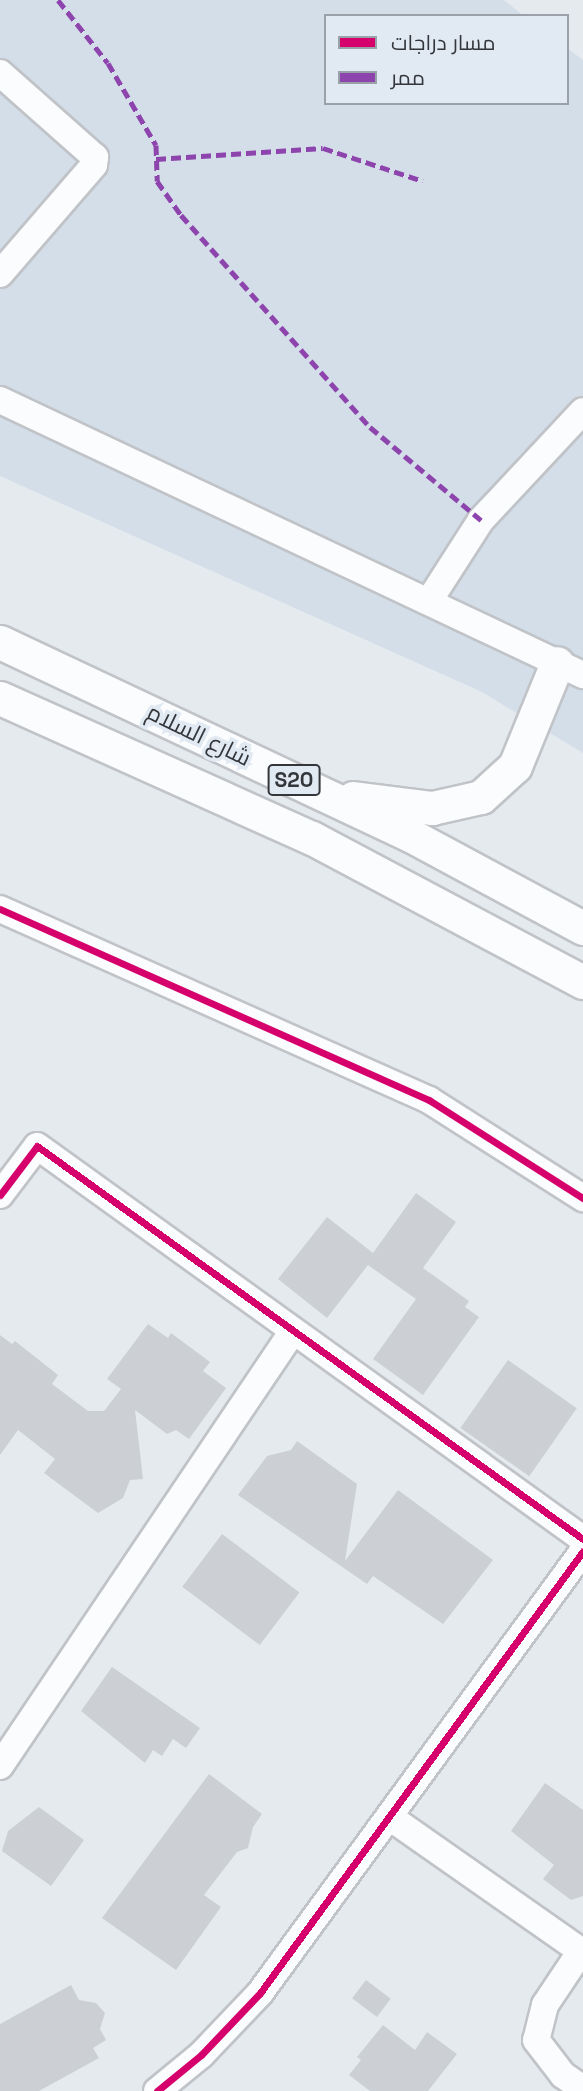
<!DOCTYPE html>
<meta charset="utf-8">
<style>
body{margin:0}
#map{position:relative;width:583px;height:2091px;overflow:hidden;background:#e5eaef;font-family:"Space Grotesk",Cairo,sans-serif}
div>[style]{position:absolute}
.built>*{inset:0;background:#d4dee9}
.building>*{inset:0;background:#ccd0d4;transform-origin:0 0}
.roads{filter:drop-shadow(2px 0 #c0c3c7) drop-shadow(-2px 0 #c0c3c7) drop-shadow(0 2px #c0c3c7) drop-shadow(0 -2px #c0c3c7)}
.minor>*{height:26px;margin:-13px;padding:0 13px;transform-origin:13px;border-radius:13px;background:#fbfcfd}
.major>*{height:33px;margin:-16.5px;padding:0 16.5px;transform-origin:16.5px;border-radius:16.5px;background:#fbfcfd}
.quiet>*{height:5px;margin-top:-2.5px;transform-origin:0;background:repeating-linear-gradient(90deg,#8e44ad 0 10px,transparent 0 15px)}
.cycleway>*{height:7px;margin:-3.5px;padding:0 3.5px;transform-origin:3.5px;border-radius:3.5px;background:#d6006c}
span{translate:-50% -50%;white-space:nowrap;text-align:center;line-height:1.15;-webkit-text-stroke:7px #e1e9f3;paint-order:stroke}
.shield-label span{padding:2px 5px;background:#e1e9f3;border:2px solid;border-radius:5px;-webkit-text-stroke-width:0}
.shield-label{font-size:21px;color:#33363a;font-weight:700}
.street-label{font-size:23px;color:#33363a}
.legend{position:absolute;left:324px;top:14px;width:245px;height:91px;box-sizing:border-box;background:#e1e9f3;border:2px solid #9ba1a9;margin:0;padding:9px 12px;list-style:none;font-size:21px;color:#33363a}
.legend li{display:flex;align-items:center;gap:14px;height:35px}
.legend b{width:35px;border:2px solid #9ba1a9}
</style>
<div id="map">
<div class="built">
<div style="clip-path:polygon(0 0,504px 0,524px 16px,326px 16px,326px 103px,567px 103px,567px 48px,583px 60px,583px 753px,482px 692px,0 476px)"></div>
</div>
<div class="building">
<div style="clip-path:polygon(416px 1193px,456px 1222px,423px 1268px,469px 1301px,465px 1307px,479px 1317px,423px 1395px,373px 1359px,416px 1299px,368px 1265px,327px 1318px,278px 1279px,327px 1217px,373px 1253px)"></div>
<div style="clip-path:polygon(148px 1324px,168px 1338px,171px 1333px,210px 1362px,203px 1371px,226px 1388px,189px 1439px,176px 1430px,167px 1434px,135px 1410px,143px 1479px,130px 1480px,123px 1498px,98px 1513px,44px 1473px,55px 1459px,18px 1430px,0 1455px,0 1335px,12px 1344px,15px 1341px,58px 1375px,52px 1384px,88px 1411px,104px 1411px,121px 1389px,107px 1379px)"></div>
<div style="left:508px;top:1360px;width:84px;height:83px;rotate:35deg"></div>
<div style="clip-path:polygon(297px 1441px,357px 1484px,345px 1561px,398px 1490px,493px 1560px,443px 1624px,373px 1576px,367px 1584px,238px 1495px,267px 1456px,291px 1450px)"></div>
<div style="left:222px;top:1534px;width:97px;height:66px;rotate:37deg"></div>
<div style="clip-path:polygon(112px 1667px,200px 1728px,186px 1748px,173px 1739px,162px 1756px,153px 1750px,145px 1763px,81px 1711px)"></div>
<div style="clip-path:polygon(209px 1774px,262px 1814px,253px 1827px,248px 1848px,237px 1852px,204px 1895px,221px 1907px,176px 1970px,102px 1918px)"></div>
<div style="clip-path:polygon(545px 1783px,583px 1810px,583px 1896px,571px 1900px,543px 1879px,554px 1865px,511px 1831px)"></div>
<div style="clip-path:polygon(39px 1807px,84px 1840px,51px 1886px,2px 1851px,8px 1831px)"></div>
<div style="left:366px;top:1980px;width:31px;height:23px;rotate:37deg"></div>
<div style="clip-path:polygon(71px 1985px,79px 2000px,96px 2003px,105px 2013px,100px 2029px,106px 2040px,93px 2048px,99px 2058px,39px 2091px,0 2091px,0 2024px)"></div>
<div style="clip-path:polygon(383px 2025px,415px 2050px,427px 2032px,457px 2054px,428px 2091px,370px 2091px,349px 2075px,361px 2060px,357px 2057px)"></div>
</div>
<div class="roads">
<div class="minor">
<div style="left:0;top:73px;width:127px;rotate:41.5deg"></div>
<div style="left:95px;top:157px;width:8px;rotate:97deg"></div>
<div style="left:94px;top:165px;width:144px;rotate:130.8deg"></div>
<div style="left:0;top:400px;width:645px;rotate:25.25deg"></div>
<div style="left:429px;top:601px;width:96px;rotate:-57.3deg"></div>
<div style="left:481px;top:520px;width:149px;rotate:-46.9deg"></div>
<div style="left:0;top:909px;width:470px;rotate:24deg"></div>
<div style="left:429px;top:1100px;width:183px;rotate:32.5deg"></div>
<div style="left:0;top:1195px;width:61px;rotate:-52.9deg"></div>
<div style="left:37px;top:1146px;width:673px;rotate:35.75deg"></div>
<div style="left:0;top:1766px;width:524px;rotate:-56.04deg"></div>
<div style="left:391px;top:1818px;width:232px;rotate:35deg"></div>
<div style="left:581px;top:1951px;width:65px;rotate:123.7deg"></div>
<div style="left:545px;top:2005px;width:36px;rotate:104deg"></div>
<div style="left:536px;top:2040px;width:44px;rotate:52.4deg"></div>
<div style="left:563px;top:2075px;width:24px;rotate:35deg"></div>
<div style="left:157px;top:2091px;width:57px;rotate:-39.3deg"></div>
<div style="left:201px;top:2055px;width:86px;rotate:-46.4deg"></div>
<div style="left:260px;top:1993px;width:547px;rotate:-53.84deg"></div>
</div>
<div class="major">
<div style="left:0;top:642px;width:455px;rotate:25.2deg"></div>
<div style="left:412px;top:836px;width:194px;rotate:28.3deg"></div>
<div style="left:0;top:698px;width:342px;rotate:24.2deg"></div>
<div style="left:312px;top:838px;width:307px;rotate:28deg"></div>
<div style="left:353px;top:798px;width:80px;rotate:7.2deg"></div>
<div style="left:432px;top:808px;width:50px;rotate:-12.7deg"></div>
<div style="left:481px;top:797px;width:46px;rotate:-42.4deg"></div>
<div style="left:515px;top:766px;width:111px;rotate:-67.8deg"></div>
</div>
</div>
<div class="quiet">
<div style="left:58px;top:0;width:80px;rotate:51.6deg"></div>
<div style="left:108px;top:63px;width:95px;rotate:59.7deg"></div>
<div style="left:156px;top:145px;width:36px;rotate:88deg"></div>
<div style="left:157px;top:181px;width:42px;rotate:54.8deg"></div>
<div style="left:181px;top:215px;width:284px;rotate:48.3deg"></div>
<div style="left:370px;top:427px;width:145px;rotate:40deg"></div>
<div style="left:156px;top:159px;width:167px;rotate:-3.8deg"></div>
<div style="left:323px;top:148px;width:105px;rotate:18.3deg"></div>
</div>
<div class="cycleway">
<div style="left:0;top:909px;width:470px;rotate:24deg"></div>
<div style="left:429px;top:1100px;width:183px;rotate:32.5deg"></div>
<div style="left:0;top:1195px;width:61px;rotate:-52.9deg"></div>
<div style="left:37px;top:1146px;width:673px;rotate:35.75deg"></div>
<div style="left:157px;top:2091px;width:57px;rotate:-39.3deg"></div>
<div style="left:201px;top:2055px;width:86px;rotate:-46.4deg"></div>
<div style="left:260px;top:1993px;width:547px;rotate:-53.84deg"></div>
</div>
<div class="shield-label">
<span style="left:294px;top:780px">S20</span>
</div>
<div class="street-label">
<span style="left:199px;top:735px;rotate:26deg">شارع السلام</span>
</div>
<ul class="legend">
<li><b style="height:9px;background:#d6006c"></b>مسار دراجات</li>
<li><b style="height:9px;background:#8e44ad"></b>ممر</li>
</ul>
</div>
